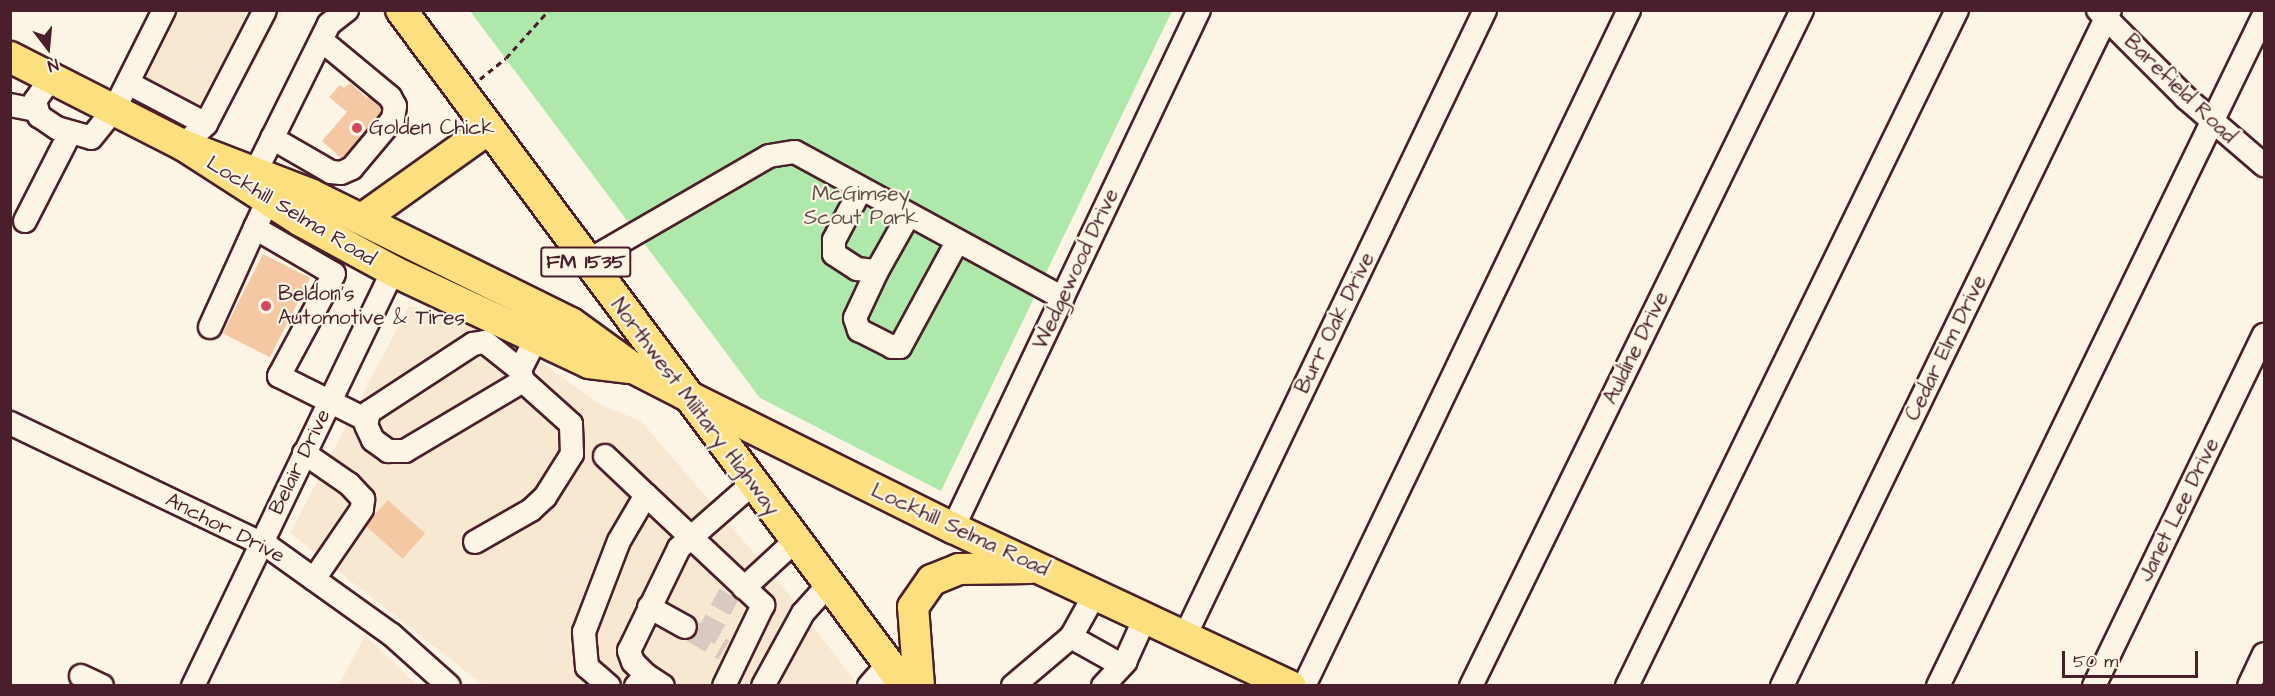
<!DOCTYPE html>
<style>
body{margin:0}
#map{position:relative;width:2275px;height:696px;overflow:hidden;background:#fcf5e5;font-family:"Architects Daughter",sans-serif}
div>[style]{position:absolute}
.built>*{inset:0;background:#f9e8d1}
.green>*{inset:0;background:#afe8ab}
.building>*{inset:0;background:#f3c8a2;transform-origin:0 0}
.minor-tunnel>*{height:22px;margin-top:-11px;transform-origin:0;background:repeating-linear-gradient(90deg,#d8cac0 0 22px,transparent 0 33px)}
.path>*{height:3px;margin-top:-1.5px;transform-origin:0;background:repeating-linear-gradient(90deg,#4a1f2b 0 6px,transparent 0 10.5px)}
.roads{filter:drop-shadow(2px 0 #4a1f2b) drop-shadow(-2px 0 #4a1f2b) drop-shadow(0 2px #4a1f2b) drop-shadow(0 -2px #4a1f2b)}
.minor>*{height:22px;margin:-11px;padding:0 11px;transform-origin:11px;border-radius:11px;background:#fcf5e5}
.major>*{height:30px;margin:-15px;padding:0 15px;transform-origin:15px;border-radius:15px;background:#fce080}
.dots>*{width:16px;height:16px;translate:-50% -50%;box-sizing:border-box;border:3px solid #fcf5e5;border-radius:50%}
span{translate:-50% -50%;white-space:nowrap;text-align:center;line-height:1.15;-webkit-text-stroke:4.5px #fcf5e5;paint-order:stroke}
.shield-label span{padding:2px 4px;background:#fcf5e5;border:2px solid;border-radius:4px;-webkit-text-stroke-width:0}
.shield-label{font-size:20px;color:#4a1f2b;font-weight:700}
.street-label{font-size:21px;color:#4a1f2b}
.poi-label{font-size:21px;color:#4a1f2b}
.left{translate:0 -50%;text-align:left}
.park-label{font-size:21px;color:#63514b}
.frame{position:absolute;inset:0;border:12px solid #4a1f2b;pointer-events:none}
.north{position:absolute;left:18px;top:18px;width:60px;height:60px;-webkit-text-stroke:4px #fcf5e5;paint-order:stroke;rotate:164deg;font-size:16px;font-weight:700;line-height:24px;text-align:center;color:#4a1f2b}
.north::after{content:'';display:block;margin:auto;width:21px;height:27px;background:#4a1f2b;clip-path:polygon(50% 0,100% 100%,50% 72%,0 100%)}
.scale{position:absolute;left:2062px;top:651px;width:136px;height:27px;box-sizing:border-box;border:3px solid #4a1f2b;border-top:0;padding-left:8px;font-size:18px;line-height:21px;white-space:nowrap;color:#4a1f2b;-webkit-text-stroke:4px #fcf5e5;paint-order:stroke}
</style>
<div id="map">
<div class="built">
<div style="clip-path:polygon(155px 11px,283px 11px,216px 132px,121px 83px)"></div>
<div style="clip-path:polygon(409px 306px,456px 317px,538px 360px,601px 405px,641px 421px,784px 588px,858px 685px,483px 685px,290px 533px)"></div>
<div style="clip-path:polygon(365px 635px,417px 685px,339px 685px)"></div>
</div>
<div class="green">
<div style="clip-path:polygon(470px 11px,1172px 11px,941px 491px,760px 398px)"></div>
</div>
<div class="building">
<div style="clip-path:polygon(350px 83px,367px 98px,372px 92px,386px 105px,392px 116px,349px 165px,322px 141px,347px 112px,329px 97px,340px 85px,344px 88px)"></div>
<div style="left:263px;top:254px;width:53px;height:89px;rotate:27deg"></div>
<div style="left:388px;top:500px;width:50px;height:34px;rotate:42deg"></div>
</div>
<div class="minor-tunnel">
<div style="left:692px;top:631px;width:37px;rotate:31deg"></div>
<div style="left:705px;top:639px;width:51px;rotate:-61.9deg"></div>
</div>
<div class="path">
<div style="left:480px;top:79px;width:33px;rotate:-39deg"></div>
<div style="left:506px;top:58px;width:64px;rotate:-48.1deg"></div>
</div>
<div class="roads">
<div class="minor">
<div style="left:2098px;top:10px;width:124px;rotate:45deg"></div>
<div style="left:2186px;top:98px;width:103px;rotate:40.7deg"></div>
<div style="left:51px;top:78px;width:28px;rotate:125deg"></div>
<div style="left:35px;top:101px;width:16px;rotate:75deg"></div>
<div style="left:39px;top:116px;width:22px;rotate:34deg"></div>
<div style="left:57px;top:128px;width:35px;rotate:16deg"></div>
<div style="left:91px;top:138px;width:36px;rotate:-51deg"></div>
<div style="left:114px;top:110px;width:112px;rotate:-63.4deg"></div>
<div style="left:128px;top:83px;width:88px;rotate:27.7deg"></div>
<div style="left:10px;top:105px;width:26px;rotate:11deg"></div>
<div style="left:272px;top:138px;width:68px;rotate:30deg"></div>
<div style="left:331px;top:172px;width:10px;rotate:6deg"></div>
<div style="left:341px;top:173px;width:12px;rotate:-24deg"></div>
<div style="left:352px;top:168px;width:64px;rotate:-50.1deg"></div>
<div style="left:393px;top:119px;width:13px;rotate:-81deg"></div>
<div style="left:395px;top:106px;width:10px;rotate:-119deg"></div>
<div style="left:390px;top:97px;width:89px;rotate:-140.4deg"></div>
<div style="left:183px;top:145px;width:31px;rotate:-42deg"></div>
<div style="left:206px;top:124px;width:128px;rotate:-62.6deg"></div>
<div style="left:255px;top:173px;width:166px;rotate:-63.6deg"></div>
<div style="left:329px;top:24px;width:23px;rotate:-38deg"></div>
<div style="left:861px;top:189px;width:58px;rotate:117.9deg"></div>
<div style="left:834px;top:240px;width:14px;rotate:90deg"></div>
<div style="left:834px;top:254px;width:27px;rotate:33deg"></div>
<div style="left:857px;top:269px;width:20px;rotate:6deg"></div>
<div style="left:877px;top:271px;width:63px;rotate:-60.6deg"></div>
<div style="left:268px;top:200px;width:31px;rotate:115deg"></div>
<div style="left:255px;top:228px;width:91px;rotate:30.2deg"></div>
<div style="left:334px;top:274px;width:116px;rotate:118.3deg"></div>
<div style="left:279px;top:376px;width:98px;rotate:26.6deg"></div>
<div style="left:25px;top:221px;width:99px;rotate:-62.9deg"></div>
<div style="left:586px;top:262px;width:211px;rotate:-30.1deg"></div>
<div style="left:769px;top:156px;width:26px;rotate:-9deg"></div>
<div style="left:795px;top:152px;width:305px;rotate:28.6deg"></div>
<div style="left:877px;top:271px;width:52px;rotate:115.1deg"></div>
<div style="left:855px;top:318px;width:13px;rotate:72deg"></div>
<div style="left:859px;top:330px;width:37px;rotate:27deg"></div>
<div style="left:892px;top:347px;width:8px"></div>
<div style="left:900px;top:347px;width:119px;rotate:-61.5deg"></div>
<div style="left:210px;top:327px;width:109px;rotate:-65.6deg"></div>
<div style="left:520px;top:370px;width:45px;rotate:-141.3deg"></div>
<div style="left:485px;top:342px;width:12px;rotate:171deg"></div>
<div style="left:473px;top:344px;width:124px;rotate:146.8deg"></div>
<div style="left:369px;top:412px;width:13px;rotate:103deg"></div>
<div style="left:366px;top:425px;width:17px;rotate:65deg"></div>
<div style="left:373px;top:440px;width:19px;rotate:36deg"></div>
<div style="left:388px;top:451px;width:17px"></div>
<div style="left:405px;top:451px;width:137px;rotate:-30.7deg"></div>
<div style="left:10px;top:423px;width:287px;rotate:25.6deg"></div>
<div style="left:269px;top:547px;width:151px;rotate:35.6deg"></div>
<div style="left:392px;top:635px;width:76px;rotate:41.8deg"></div>
<div style="left:304px;top:453px;width:55px;rotate:34.6deg"></div>
<div style="left:349px;top:484px;width:21px;rotate:47deg"></div>
<div style="left:363px;top:499px;width:10px;rotate:96deg"></div>
<div style="left:362px;top:509px;width:85px;rotate:124.4deg"></div>
<div style="left:605px;top:456px;width:57px;rotate:43.6deg"></div>
<div style="left:953px;top:528px;width:573px;rotate:-64.6deg"></div>
<div style="left:475px;top:542px;width:64px;rotate:-29.7deg"></div>
<div style="left:531px;top:510px;width:19px;rotate:-43deg"></div>
<div style="left:545px;top:497px;width:51px;rotate:-57.9deg"></div>
<div style="left:572px;top:454px;width:30px;rotate:-92deg"></div>
<div style="left:571px;top:424px;width:64px;rotate:-138.1deg"></div>
<div style="left:523px;top:381px;width:11px;rotate:-105deg"></div>
<div style="left:520px;top:370px;width:36px;rotate:-63deg"></div>
<div style="left:744px;top:588px;width:69px;rotate:-42.7deg"></div>
<div style="left:649px;top:607px;width:41px;rotate:29.1deg"></div>
<div style="left:1185px;top:636px;width:694px;rotate:-64.39deg"></div>
<div style="left:1071px;top:637px;width:57px;rotate:29.2deg"></div>
<div style="left:646px;top:675px;width:18px;rotate:-135deg"></div>
<div style="left:633px;top:662px;width:12px;rotate:-110deg"></div>
<div style="left:629px;top:651px;width:114px;rotate:-64.1deg"></div>
<div style="left:679px;top:548px;width:97px;rotate:-41.2deg"></div>
<div style="left:81px;top:676px;width:23px;rotate:25deg"></div>
<div style="left:193px;top:686px;width:461px;rotate:-64.3deg"></div>
<div style="left:609px;top:686px;width:29px;rotate:-139deg"></div>
<div style="left:587px;top:667px;width:35px;rotate:-95deg"></div>
<div style="left:584px;top:632px;width:97px;rotate:-69deg"></div>
<div style="left:619px;top:541px;width:53px;rotate:-59.6deg"></div>
<div style="left:646px;top:495px;width:161px;rotate:43.2deg"></div>
<div style="left:763px;top:605px;width:90px;rotate:115.7deg"></div>
<div style="left:636px;top:686px;width:15px;rotate:-48deg"></div>
<div style="left:646px;top:675px;width:20px;rotate:33deg"></div>
<div style="left:763px;top:686px;width:83px;rotate:-61.3deg"></div>
<div style="left:803px;top:613px;width:38px;rotate:-48deg"></div>
<div style="left:869px;top:686px;width:29px;rotate:-49deg"></div>
<div style="left:1013px;top:686px;width:76px;rotate:-40.2deg"></div>
<div style="left:1071px;top:637px;width:49px;rotate:-60.8deg"></div>
<div style="left:1103px;top:686px;width:33px;rotate:-47deg"></div>
<div style="left:1125px;top:662px;width:48px;rotate:-65.6deg"></div>
<div style="left:1304px;top:686px;width:750px;rotate:-64.32deg"></div>
<div style="left:1471px;top:686px;width:753px;rotate:-63.91deg"></div>
<div style="left:1627px;top:686px;width:752px;rotate:-63.98deg"></div>
<div style="left:1782px;top:686px;width:751px;rotate:-64.12deg"></div>
<div style="left:1938px;top:686px;width:746px;rotate:-64.09deg"></div>
<div style="left:2094px;top:686px;width:390px;rotate:-64.2deg"></div>
<div style="left:2249px;top:686px;width:35px;rotate:-65deg"></div>
</div>
<div class="major">
<div style="left:401px;top:10px;width:843px;rotate:53.29deg"></div>
<div style="left:10px;top:57px;width:194px;rotate:27deg"></div>
<div style="left:183px;top:145px;width:140px;rotate:32.8deg"></div>
<div style="left:301px;top:221px;width:105px;rotate:28.5deg"></div>
<div style="left:393px;top:271px;width:217px;rotate:25.1deg"></div>
<div style="left:589px;top:363px;width:41px;rotate:7deg"></div>
<div style="left:183px;top:145px;width:136px;rotate:21.1deg"></div>
<div style="left:310px;top:194px;width:291px;rotate:26.3deg"></div>
<div style="left:571px;top:323px;width:77px;rotate:36deg"></div>
<div style="left:633px;top:368px;width:57px;rotate:27deg"></div>
<div style="left:684px;top:394px;width:301px;rotate:26.5deg"></div>
<div style="left:953px;top:528px;width:373px;rotate:25.1deg"></div>
<div style="left:362px;top:219px;width:155px;rotate:-35.5deg"></div>
<div style="left:919px;top:686px;width:79px;rotate:-94.3deg"></div>
<div style="left:913px;top:607px;width:33px;rotate:-55deg"></div>
<div style="left:932px;top:580px;width:29px;rotate:-22deg"></div>
<div style="left:959px;top:569px;width:71px;rotate:-0.8deg"></div>
</div>
</div>
<div class="dots">
<div style="left:357px;top:128px;background:#d1495b"></div>
<div style="left:266px;top:306px;background:#d1495b"></div>
</div>
<div class="shield-label">
<span style="left:586px;top:262px">FM 1535</span>
</div>
<div class="street-label">
<span style="left:2180px;top:89px;rotate:44deg">Barefield Road</span>
<span style="left:291px;top:211px;rotate:31deg">Lockhill Selma Road</span>
<span style="left:1076px;top:269px;rotate:-65deg">Wedgewood Drive</span>
<span style="left:1335px;top:323px;rotate:-64deg">Burr Oak Drive</span>
<span style="left:1636px;top:348px;rotate:-64deg">Auldine Drive</span>
<span style="left:1946px;top:348px;rotate:-64deg">Cedar Elm Drive</span>
<span style="left:695px;top:407px;rotate:53deg">Northwest Military Highway</span>
<span style="left:300px;top:462px;rotate:-64deg">Belair Drive</span>
<span style="left:2179px;top:510px;rotate:-64deg">Janet Lee Drive</span>
<span style="left:225px;top:528px;rotate:27deg">Anchor Drive</span>
<span style="left:960px;top:530px;rotate:25deg">Lockhill Selma Road</span>
</div>
<div class="poi-label">
<span class="left" style="left:369px;top:128px">Golden Chick</span>
<span class="left" style="left:278px;top:306px">Beldon's<br>Automotive &amp; Tires</span>
</div>
<div class="park-label">
<span style="left:861px;top:206px">McGimsey<br>Scout Park</span>
</div>
<div class="frame"></div>
<div class="north">N</div>
<div class="scale">50 m</div>
</div>
